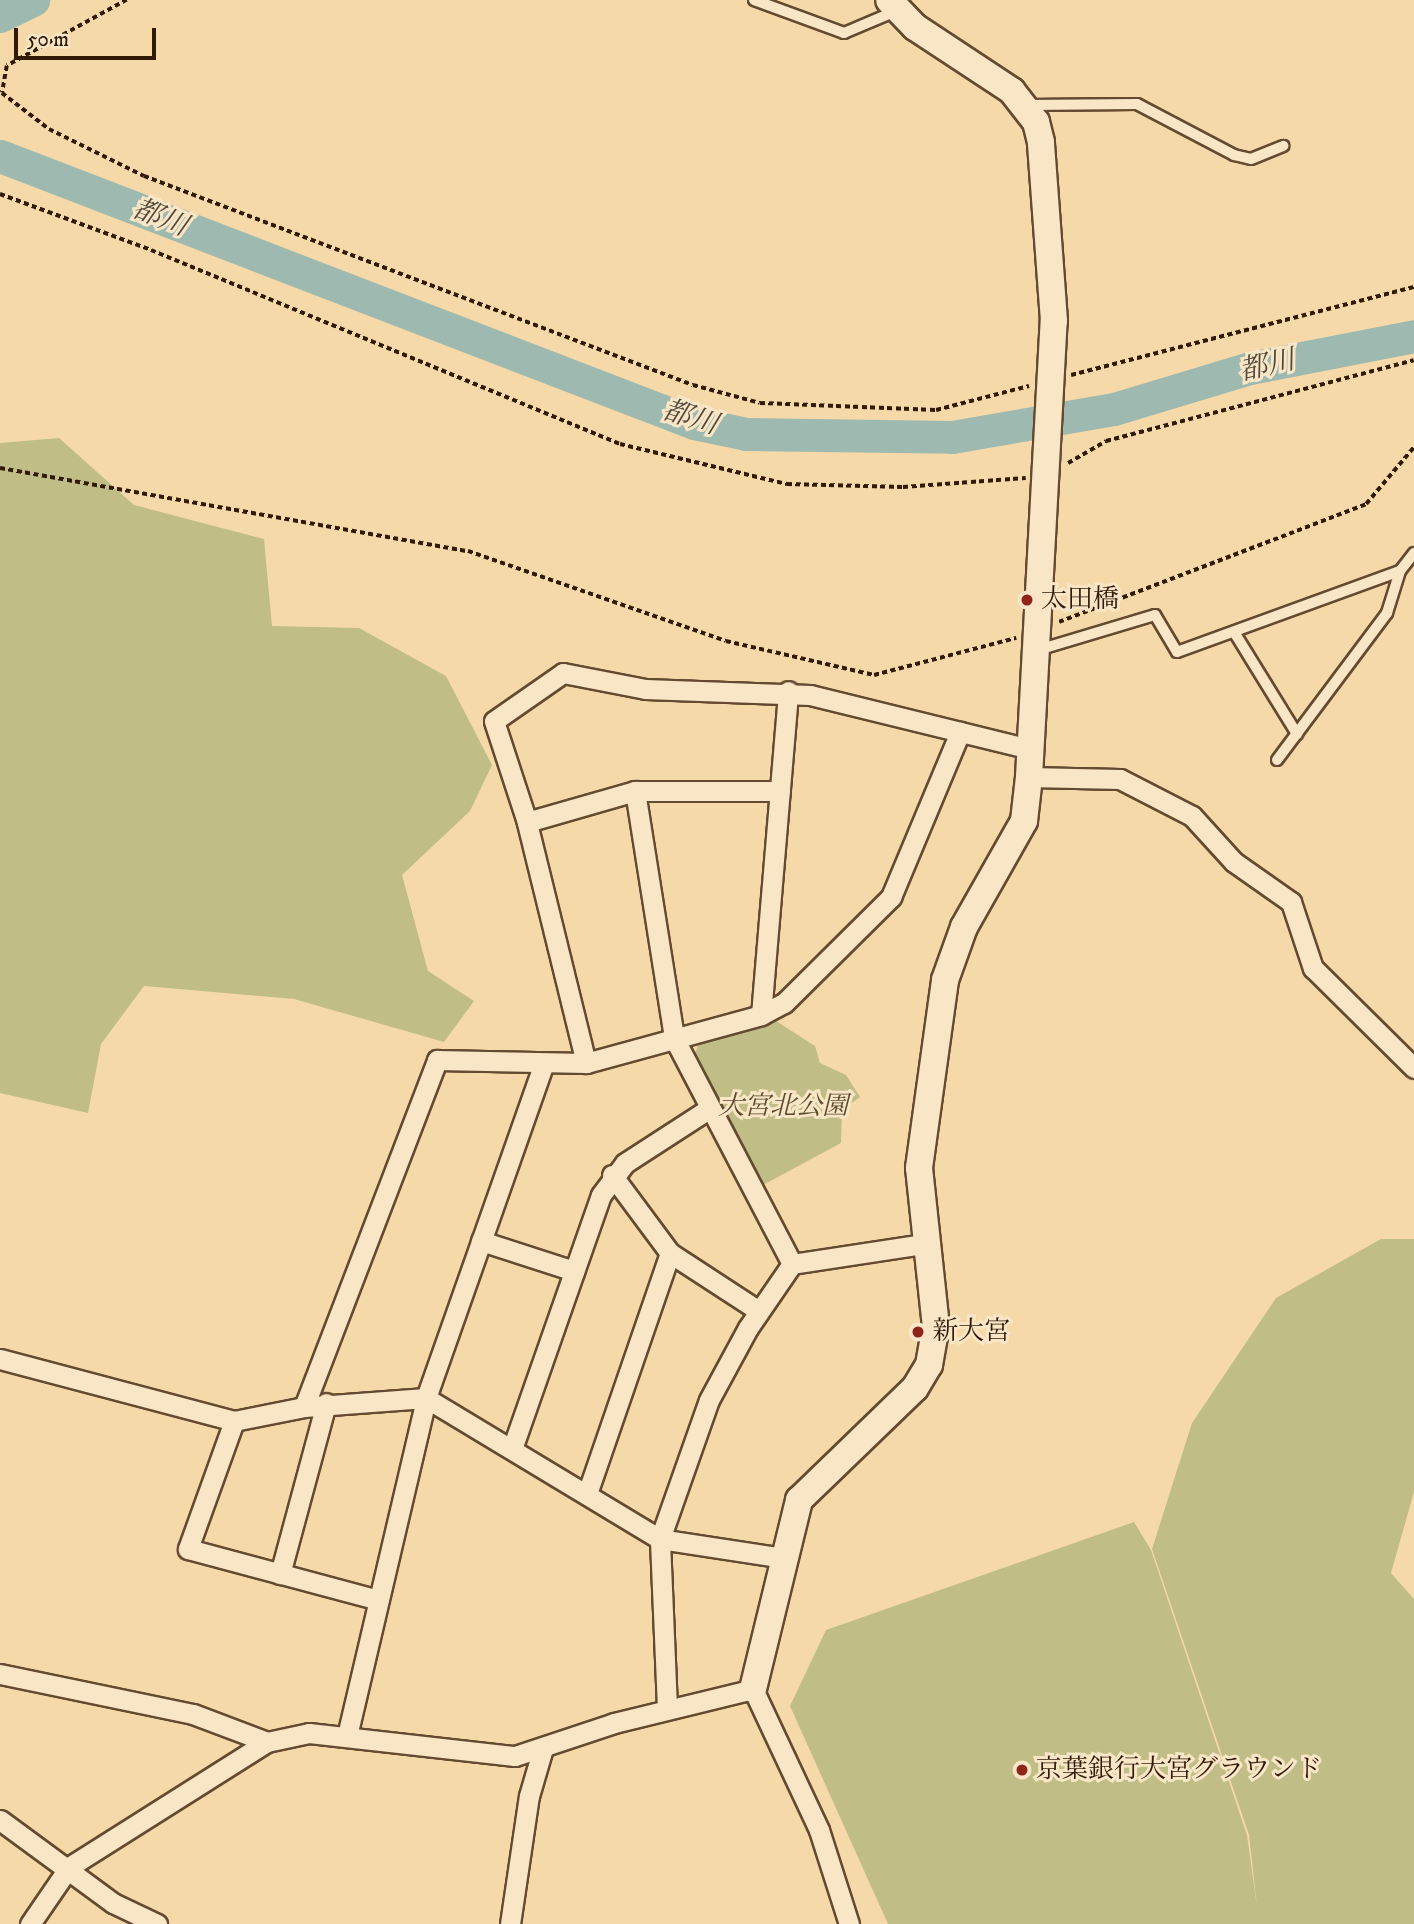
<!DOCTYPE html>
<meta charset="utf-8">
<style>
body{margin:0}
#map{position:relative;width:1414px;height:1924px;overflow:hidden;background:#f6d9a9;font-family:"IM FELL DW Pica","Noto Serif JP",serif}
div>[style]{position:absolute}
.green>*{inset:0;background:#c0be86}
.river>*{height:33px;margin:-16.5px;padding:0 16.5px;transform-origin:16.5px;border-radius:16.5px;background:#9eb9af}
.path>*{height:3.5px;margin-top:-1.75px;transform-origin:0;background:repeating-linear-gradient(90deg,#321a08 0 5px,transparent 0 8.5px)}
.roads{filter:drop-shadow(2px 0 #634a30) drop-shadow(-2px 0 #634a30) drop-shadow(0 2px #634a30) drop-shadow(0 -2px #634a30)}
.lane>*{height:10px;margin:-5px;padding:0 5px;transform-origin:5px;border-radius:5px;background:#f9e6c7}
.street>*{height:19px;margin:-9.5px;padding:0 9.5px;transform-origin:9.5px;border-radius:9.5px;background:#f9e6c7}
.secondary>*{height:26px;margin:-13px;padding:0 13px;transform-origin:13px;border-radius:13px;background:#f9e6c7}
.dots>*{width:19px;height:19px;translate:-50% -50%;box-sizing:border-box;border:4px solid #f9e6c7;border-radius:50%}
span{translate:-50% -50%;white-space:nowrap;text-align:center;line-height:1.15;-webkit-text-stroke:6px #f9e6c7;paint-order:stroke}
.poi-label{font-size:26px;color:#321a08}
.left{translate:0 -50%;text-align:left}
.park-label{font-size:26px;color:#5d4b2e;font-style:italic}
.water-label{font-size:28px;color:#524a3a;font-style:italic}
.scale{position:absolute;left:14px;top:28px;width:142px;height:32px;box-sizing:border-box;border:4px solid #321a08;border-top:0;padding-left:9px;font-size:21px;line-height:24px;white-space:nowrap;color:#321a08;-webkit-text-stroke:5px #f9e6c7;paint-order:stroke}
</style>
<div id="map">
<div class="green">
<div style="clip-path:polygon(59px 438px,134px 505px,264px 539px,272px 626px,359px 628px,446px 676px,492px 765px,470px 811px,402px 875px,428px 971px,474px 1001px,444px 1042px,294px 999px,144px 986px,101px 1044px,88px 1113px,0 1093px,0 443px)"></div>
<div style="clip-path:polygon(773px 1019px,815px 1046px,820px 1063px,846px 1075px,860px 1097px,842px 1110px,841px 1143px,761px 1186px,693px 1059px,699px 1043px)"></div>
<div style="clip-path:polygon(1381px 1239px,1414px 1239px,1414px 1492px,1391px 1573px,1414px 1599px,1414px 1924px,888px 1924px,790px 1706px,826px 1630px,1134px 1522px,1151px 1550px,1247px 1835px,1257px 1907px,1249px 1835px,1152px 1549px,1192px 1423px,1276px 1298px)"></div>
</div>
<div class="river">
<div style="left:0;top:16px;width:37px;rotate:-26deg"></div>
<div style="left:0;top:156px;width:744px;rotate:21.04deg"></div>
<div style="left:694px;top:423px;width:53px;rotate:11.9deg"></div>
<div style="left:746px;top:434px;width:206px;rotate:0.8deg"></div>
<div style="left:952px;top:437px;width:164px;rotate:-9.8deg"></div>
<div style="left:1114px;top:409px;width:142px;rotate:-16.8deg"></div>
<div style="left:1250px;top:368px;width:167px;rotate:-11deg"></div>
</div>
<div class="path">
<div style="left:127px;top:0;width:137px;rotate:151.2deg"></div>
<div style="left:7px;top:66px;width:27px;rotate:100deg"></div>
<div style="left:2px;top:93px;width:59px;rotate:37.5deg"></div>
<div style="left:49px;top:129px;width:106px;rotate:26.3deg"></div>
<div style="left:144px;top:176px;width:587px;rotate:20.84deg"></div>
<div style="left:693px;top:385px;width:69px;rotate:15deg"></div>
<div style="left:760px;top:403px;width:176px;rotate:2.3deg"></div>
<div style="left:936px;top:410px;width:96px;rotate:-14.5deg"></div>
<div style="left:0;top:194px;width:161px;rotate:20.3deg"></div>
<div style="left:151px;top:250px;width:508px;rotate:22.47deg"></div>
<div style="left:620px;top:444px;width:172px;rotate:13.5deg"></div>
<div style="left:787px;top:484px;width:116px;rotate:1.5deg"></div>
<div style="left:903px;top:487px;width:123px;rotate:-4.2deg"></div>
<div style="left:1071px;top:375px;width:354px;rotate:-14.4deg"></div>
<div style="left:1068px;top:463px;width:44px;rotate:-30.1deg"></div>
<div style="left:1106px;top:441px;width:318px;rotate:-14.7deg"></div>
<div style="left:0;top:468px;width:475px;rotate:10.1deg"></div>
<div style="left:468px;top:551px;width:273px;rotate:19.2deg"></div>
<div style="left:726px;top:641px;width:152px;rotate:12.9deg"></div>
<div style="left:874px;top:675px;width:147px;rotate:-14.6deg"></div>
<div style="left:1059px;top:622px;width:329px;rotate:-21deg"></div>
<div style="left:1366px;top:504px;width:75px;rotate:-49.9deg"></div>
</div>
<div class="roads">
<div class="lane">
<div style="left:754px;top:0;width:96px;rotate:20.1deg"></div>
<div style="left:844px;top:33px;width:56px;rotate:-22.9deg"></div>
<div style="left:1026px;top:105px;width:111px;rotate:-0.5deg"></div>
<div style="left:1137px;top:104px;width:110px;rotate:27.7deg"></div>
<div style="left:1234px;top:155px;width:17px;rotate:13deg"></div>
<div style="left:1251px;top:159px;width:35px;rotate:-22deg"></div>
<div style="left:1234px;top:632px;width:120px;rotate:58.3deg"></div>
<div style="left:1038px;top:650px;width:122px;rotate:-16.7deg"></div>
<div style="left:1155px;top:615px;width:43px;rotate:59.3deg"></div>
<div style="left:1177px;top:652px;width:237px;rotate:-20deg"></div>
<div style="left:1400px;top:571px;width:23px;rotate:-52deg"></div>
<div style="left:1277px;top:760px;width:184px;rotate:-53.2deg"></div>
<div style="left:1387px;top:613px;width:44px;rotate:-72.8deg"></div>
</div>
<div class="street">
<div style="left:1029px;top:777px;width:91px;rotate:1.3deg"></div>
<div style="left:1120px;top:779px;width:81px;rotate:27.2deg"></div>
<div style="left:1192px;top:816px;width:62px;rotate:47.6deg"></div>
<div style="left:1234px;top:862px;width:70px;rotate:35.1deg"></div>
<div style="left:1291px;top:902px;width:70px;rotate:71.6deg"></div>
<div style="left:1313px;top:968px;width:142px;rotate:44.7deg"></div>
<div style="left:635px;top:791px;width:250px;rotate:81deg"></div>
<div style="left:674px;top:1038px;width:255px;rotate:62.4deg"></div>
<div style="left:527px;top:822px;width:112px;rotate:-16deg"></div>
<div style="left:635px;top:791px;width:145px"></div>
<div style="left:761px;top:1015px;width:26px;rotate:-28deg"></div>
<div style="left:784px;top:1003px;width:151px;rotate:-44.7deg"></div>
<div style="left:891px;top:897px;width:179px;rotate:-67.3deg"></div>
<div style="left:586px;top:1063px;width:248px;rotate:-103.8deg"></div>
<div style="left:527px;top:822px;width:106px;rotate:-108.1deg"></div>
<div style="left:494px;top:721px;width:84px;rotate:-34.8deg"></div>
<div style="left:563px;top:673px;width:84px;rotate:11deg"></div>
<div style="left:645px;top:689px;width:165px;rotate:2.1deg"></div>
<div style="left:810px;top:695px;width:227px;rotate:13.8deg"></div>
<div style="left:612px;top:1175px;width:97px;rotate:53.4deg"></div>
<div style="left:670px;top:1253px;width:106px;rotate:33.1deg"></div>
<div style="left:481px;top:1241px;width:98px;rotate:17.9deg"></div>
<div style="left:0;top:1359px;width:242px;rotate:14.8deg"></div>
<div style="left:234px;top:1421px;width:71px;rotate:-11.3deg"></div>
<div style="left:304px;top:1407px;width:372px;rotate:-69deg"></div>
<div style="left:437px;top:1060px;width:149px;rotate:1.2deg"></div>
<div style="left:586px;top:1063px;width:181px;rotate:-15.3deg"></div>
<div style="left:761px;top:1015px;width:325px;rotate:-85.2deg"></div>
<div style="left:304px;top:1407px;width:122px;rotate:-4.2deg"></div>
<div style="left:426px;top:1398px;width:273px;rotate:31.1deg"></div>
<div style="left:660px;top:1539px;width:125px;rotate:8.7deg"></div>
<div style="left:234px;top:1421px;width:136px;rotate:109.8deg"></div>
<div style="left:188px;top:1549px;width:197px;rotate:15deg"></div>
<div style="left:512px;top:1449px;width:269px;rotate:-70.7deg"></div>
<div style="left:601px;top:1195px;width:40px;rotate:-53deg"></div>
<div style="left:625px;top:1163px;width:101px;rotate:-32.9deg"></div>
<div style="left:587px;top:1494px;width:255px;rotate:-71deg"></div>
<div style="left:280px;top:1574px;width:177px;rotate:-74.9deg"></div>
<div style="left:0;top:1674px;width:197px;rotate:11.7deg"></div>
<div style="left:193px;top:1714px;width:79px;rotate:20.7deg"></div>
<div style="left:667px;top:1708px;width:169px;rotate:-92.4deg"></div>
<div style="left:660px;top:1539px;width:147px;rotate:-70.6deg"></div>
<div style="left:709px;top:1400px;width:82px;rotate:-61.6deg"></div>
<div style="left:748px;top:1328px;width:78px;rotate:-55.5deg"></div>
<div style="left:792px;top:1264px;width:139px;rotate:-8.7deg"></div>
<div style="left:347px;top:1736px;width:347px;rotate:-76.8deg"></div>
<div style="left:426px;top:1398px;width:353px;rotate:-70.6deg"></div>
<div style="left:0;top:1820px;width:140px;rotate:36.3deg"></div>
<div style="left:113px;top:1903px;width:49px;rotate:25.5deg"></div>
<div style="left:30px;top:1924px;width:69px;rotate:-55.6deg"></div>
<div style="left:69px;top:1867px;width:234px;rotate:-32.3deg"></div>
<div style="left:267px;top:1742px;width:43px;rotate:-12.1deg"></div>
<div style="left:309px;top:1733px;width:207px;rotate:6.4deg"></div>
<div style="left:515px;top:1756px;width:104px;rotate:-18.4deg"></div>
<div style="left:614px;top:1723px;width:143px;rotate:-13.7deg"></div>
<div style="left:753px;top:1689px;width:156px;rotate:64.9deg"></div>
<div style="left:819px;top:1830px;width:99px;rotate:72.3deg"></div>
<div style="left:510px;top:1924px;width:129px;rotate:-81.6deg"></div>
<div style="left:529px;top:1796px;width:50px;rotate:-73.7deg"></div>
</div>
<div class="secondary">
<div style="left:753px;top:1689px;width:195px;rotate:-76.3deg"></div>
<div style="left:799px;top:1500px;width:161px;rotate:-44deg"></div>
<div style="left:915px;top:1388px;width:27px;rotate:-59deg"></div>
<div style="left:929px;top:1365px;width:39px;rotate:-80deg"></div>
<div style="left:936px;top:1327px;width:160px;rotate:-96.1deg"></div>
<div style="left:919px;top:1168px;width:190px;rotate:-82.1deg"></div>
<div style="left:945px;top:980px;width:56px;rotate:-70.3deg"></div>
<div style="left:964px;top:927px;width:122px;rotate:-60.5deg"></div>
<div style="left:1024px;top:821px;width:44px;rotate:-83.5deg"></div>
<div style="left:1029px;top:777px;width:457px;rotate:-86.9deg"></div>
<div style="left:1054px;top:321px;width:179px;rotate:-94.2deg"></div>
<div style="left:1041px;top:142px;width:21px;rotate:-104deg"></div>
<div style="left:1036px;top:122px;width:39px;rotate:-128deg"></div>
<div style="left:1012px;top:91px;width:116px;rotate:-146.6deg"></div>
<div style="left:915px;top:27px;width:37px;rotate:-134deg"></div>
</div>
</div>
<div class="dots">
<div style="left:1027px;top:600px;background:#8f2418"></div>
<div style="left:918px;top:1332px;background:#8f2418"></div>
<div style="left:1022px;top:1770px;background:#8f2418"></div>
</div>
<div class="poi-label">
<span class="left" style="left:1041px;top:600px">太田橋</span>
<span class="left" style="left:932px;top:1332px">新大宮</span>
<span class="left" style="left:1036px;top:1770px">京葉銀行大宮グラウンド</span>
</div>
<div class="park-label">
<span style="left:783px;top:1107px">大宮北公園</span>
</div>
<div class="water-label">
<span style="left:160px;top:218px;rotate:21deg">都川</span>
<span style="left:1267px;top:366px;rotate:-13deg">都川</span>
<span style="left:690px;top:418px;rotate:17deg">都川</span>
</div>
<div class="scale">50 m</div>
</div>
